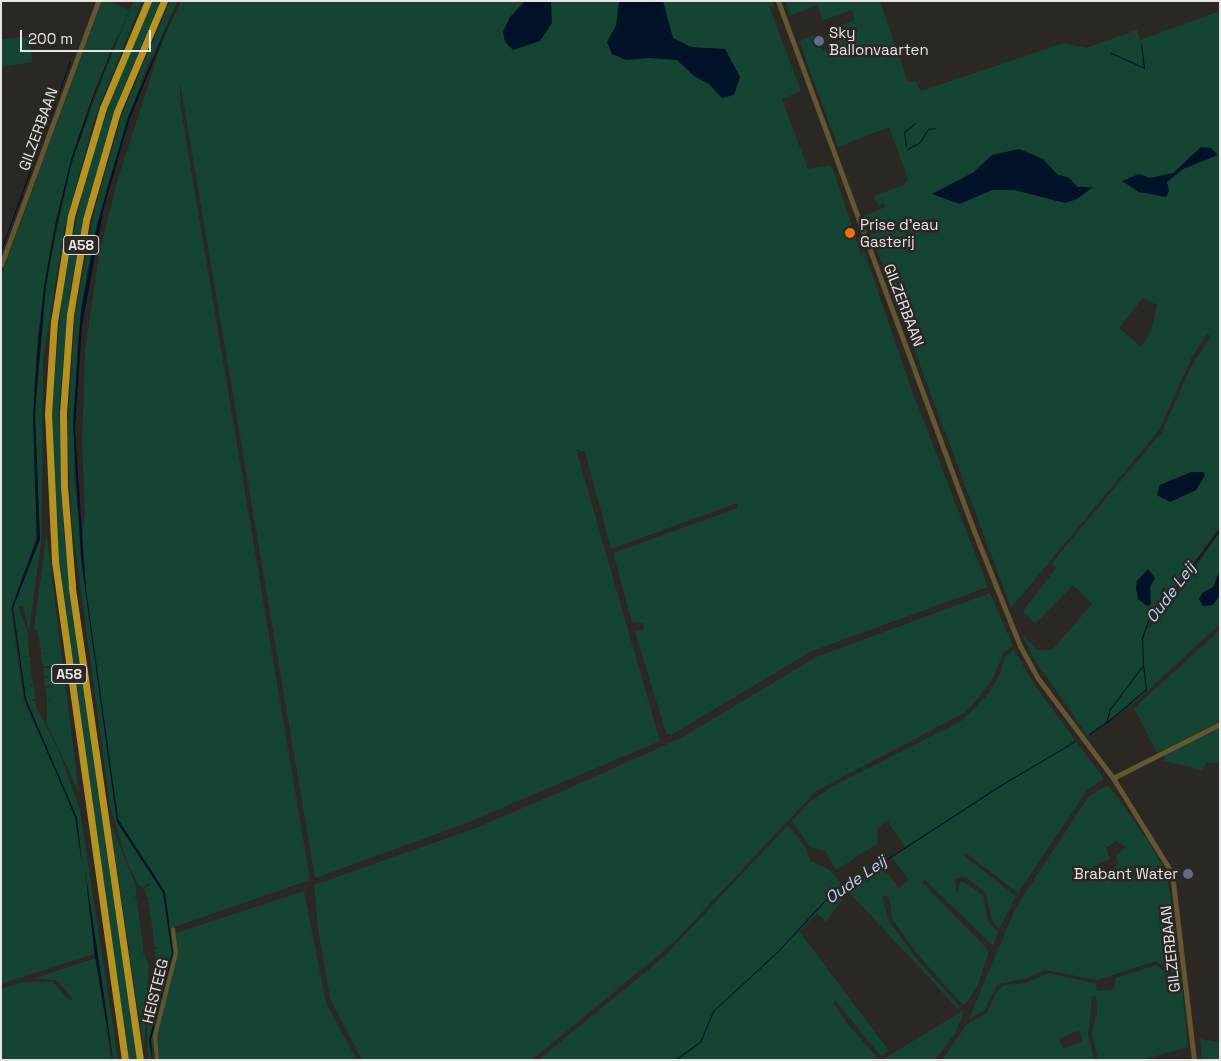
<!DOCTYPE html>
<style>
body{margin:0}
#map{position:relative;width:1221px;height:1061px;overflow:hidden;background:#2b2723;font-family:"Space Grotesk",sans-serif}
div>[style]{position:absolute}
.green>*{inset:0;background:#154532}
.water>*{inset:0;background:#001227}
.stream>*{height:1px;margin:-0.5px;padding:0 0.5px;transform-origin:0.5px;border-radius:0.5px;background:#001227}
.minor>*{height:4px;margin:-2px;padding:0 2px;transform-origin:2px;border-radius:2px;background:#635630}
.tertiary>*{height:5px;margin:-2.5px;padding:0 2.5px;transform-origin:2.5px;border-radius:2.5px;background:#635630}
.motorway>*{height:7px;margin:-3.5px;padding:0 3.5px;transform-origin:3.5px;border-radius:3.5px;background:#b59323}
.dots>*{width:14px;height:14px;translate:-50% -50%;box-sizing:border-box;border:2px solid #2b2723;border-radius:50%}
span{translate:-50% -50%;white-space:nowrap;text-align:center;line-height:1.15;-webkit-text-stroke:5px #2b2723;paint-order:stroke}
.shield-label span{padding:1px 4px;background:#2b2723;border:1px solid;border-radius:4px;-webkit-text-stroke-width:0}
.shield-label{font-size:14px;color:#e7e4e2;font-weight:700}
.poi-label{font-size:15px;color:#e7e4e2}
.left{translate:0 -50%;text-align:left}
.right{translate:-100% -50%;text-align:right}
.street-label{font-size:15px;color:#e7e4e2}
.water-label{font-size:16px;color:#b3d5f6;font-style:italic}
.frame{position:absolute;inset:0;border:2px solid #e7e4e2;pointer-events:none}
.scale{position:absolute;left:20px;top:30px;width:131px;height:22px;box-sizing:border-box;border:2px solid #e7e4e2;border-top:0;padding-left:6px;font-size:15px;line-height:18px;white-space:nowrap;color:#e7e4e2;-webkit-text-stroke:4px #2b2723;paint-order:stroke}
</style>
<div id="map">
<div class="green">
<div style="clip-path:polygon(102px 1px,110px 1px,129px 10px,109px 54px,80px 133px,51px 246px,38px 334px,34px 388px,36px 540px,11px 610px,24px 701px,60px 780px,26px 699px,13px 608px,40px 539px,35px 425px,38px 354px,47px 276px,72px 162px,120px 30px,134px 1px,142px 1px,95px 117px,64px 230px,43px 360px,42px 534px,29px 631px,23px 606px,18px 607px,28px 633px,29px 656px,24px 656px,30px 657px,31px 670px,25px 670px,31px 671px,33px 685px,27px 685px,34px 686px,35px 699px,29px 701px,35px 701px,37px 709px,32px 711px,37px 710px,43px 719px,60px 754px,80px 810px,118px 1060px,113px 1060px,86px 874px,96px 953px,1px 984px,1px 276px)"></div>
<div style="clip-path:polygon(152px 1px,160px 1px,113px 114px,83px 220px,69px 297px,59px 407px,64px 538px,137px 1060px,129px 1060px,63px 598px,57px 550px,52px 407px,63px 283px,85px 179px,119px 76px)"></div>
<div style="clip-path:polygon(170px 1px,178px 1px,143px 76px,108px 183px,87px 273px,77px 344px,74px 476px,94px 662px,81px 546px,85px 516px,82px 444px,85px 351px,99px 255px,118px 178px,163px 40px,181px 1px,772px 1px,774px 7px,769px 6px,801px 91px,782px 99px,808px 169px,830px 165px,833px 169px,862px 257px,863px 248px,912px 391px,988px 587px,812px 651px,671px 735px,666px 733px,635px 632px,644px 629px,643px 623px,632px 622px,613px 553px,738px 508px,737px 503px,611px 549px,585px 452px,576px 449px,660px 741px,464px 824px,315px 878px,180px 82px,180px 104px,310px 880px,171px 928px,175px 954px,153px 1040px,154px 1060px,151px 1040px,173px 953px,168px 927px,172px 953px,149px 1040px,152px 1060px,148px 1060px,147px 1021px,153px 965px,161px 960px,156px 958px,155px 949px,160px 948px,155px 947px,148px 899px,154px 897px,147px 898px,144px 888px,150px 885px,149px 883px,143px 888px,139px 885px,128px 865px,110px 806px,72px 524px,67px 438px,75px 314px,95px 208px,121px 117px)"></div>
<div style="clip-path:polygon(evenodd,785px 1px,880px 1px,908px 82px,916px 82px,921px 91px,1064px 43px,1086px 48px,1137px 30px,1140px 40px,1220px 11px,1220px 526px,1146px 628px,1149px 629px,1171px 603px,1220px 532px,1220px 570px,1213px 587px,1202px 593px,1213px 605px,1220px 595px,1220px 624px,1136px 701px,1088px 736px,1034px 659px,1022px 634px,1037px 650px,1052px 650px,1092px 604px,1073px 585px,1035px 624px,1023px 611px,1056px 568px,1052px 564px,1060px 553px,1162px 432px,1190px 369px,1211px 336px,1207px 334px,1192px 357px,1159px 430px,1011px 608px,864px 216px,885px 207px,884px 204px,878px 205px,874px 196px,902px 186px,908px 179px,889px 127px,838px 147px,799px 41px,814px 35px,824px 51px,839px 45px,834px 28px,855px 20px,852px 10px,823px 20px,817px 5px,790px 16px,785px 1px,1143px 298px,1157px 305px,1151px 331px,1141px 347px,1119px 328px,1143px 298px,785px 1px,1191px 472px,1203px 472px,1205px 475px,1196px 490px,1170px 502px,1157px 495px,1160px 485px,1191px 472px)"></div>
<div style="clip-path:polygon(30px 36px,32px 62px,1px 67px,1px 39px)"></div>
<div style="clip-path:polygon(46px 538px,47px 538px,79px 793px,47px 724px,47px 700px,53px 699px,47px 699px,45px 688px,53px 687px,45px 686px,44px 678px,50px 677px,44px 676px,43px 668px,50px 668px,50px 666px,43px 667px,41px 654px,46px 653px,41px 653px,38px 632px,34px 629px)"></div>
<div style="clip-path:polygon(990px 593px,1013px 646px,1004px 652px,991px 682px,966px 712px,816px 791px,673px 943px,532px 1060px,362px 1060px,330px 998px,318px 929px,314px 885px,476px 828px,565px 790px,681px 738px,816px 657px)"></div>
<div style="clip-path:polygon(1220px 630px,1220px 721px,1157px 753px,1134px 708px)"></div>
<div style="clip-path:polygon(1014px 650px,1036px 687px,1104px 779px,1088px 789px,1018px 893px,966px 853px,964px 856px,1016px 896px,999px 929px,992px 920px,986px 893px,967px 878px,961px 877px,955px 880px,957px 892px,961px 881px,983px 895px,988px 921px,998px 933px,993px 946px,925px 880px,922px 882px,989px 951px,977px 987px,968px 1001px,963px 1005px,918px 955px,892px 919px,890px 901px,886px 895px,882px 897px,889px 921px,915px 957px,960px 1007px,958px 1009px,848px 891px,826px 922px,817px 913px,799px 931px,889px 1051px,881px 1056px,835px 1000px,833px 1003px,847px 1023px,877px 1058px,874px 1060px,538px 1060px,664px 957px,788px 825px,807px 849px,810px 861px,828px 869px,843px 885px,879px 863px,899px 888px,909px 880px,891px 856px,905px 847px,887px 820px,877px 829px,878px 843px,836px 870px,825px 851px,810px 847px,792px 821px,811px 801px,831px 787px,963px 720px,989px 693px,1000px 674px,1004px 658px)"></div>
<div style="clip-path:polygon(1220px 728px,1220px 762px,1206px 763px,1202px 770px,1165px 761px,1164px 754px)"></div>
<div style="clip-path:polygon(evenodd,1108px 785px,1149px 842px,1167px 874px,1181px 972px,1172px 973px,1156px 961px,1097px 980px,1045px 970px,1027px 978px,998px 984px,984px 1010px,969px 1019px,1016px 907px,1089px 796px,1108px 785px,1116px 841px,1126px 847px,1116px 856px,1119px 864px,1111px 871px,1095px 873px,1093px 866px,1110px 859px,1106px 848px,1116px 841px)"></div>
<div style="clip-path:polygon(110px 821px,136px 887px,136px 897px,131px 897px,136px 898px,138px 909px,144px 953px,139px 955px,144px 954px,149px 965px,144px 1051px)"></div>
<div style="clip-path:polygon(304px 891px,326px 1003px,357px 1060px,158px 1060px,156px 1036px,178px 952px,176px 933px)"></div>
<div style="clip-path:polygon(96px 958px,111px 1060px,1px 1060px,1px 989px,22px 982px,53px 982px,69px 1001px,73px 999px,58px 981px,35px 978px)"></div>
<div style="clip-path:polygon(evenodd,1156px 965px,1171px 976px,1181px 976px,1188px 1047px,1142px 1060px,1098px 1060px,1092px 1034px,1097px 1011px,1096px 996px,1092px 997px,1088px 1034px,1094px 1060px,942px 1060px,967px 1024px,987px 1013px,996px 993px,1004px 985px,1025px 983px,1049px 973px,1096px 984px,1097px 991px,1114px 989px,1116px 978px,1156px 965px,1079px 1030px,1083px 1041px,1063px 1049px,1059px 1039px,1079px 1030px)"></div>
<div style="clip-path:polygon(964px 1010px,956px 1032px,935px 1060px,882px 1060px)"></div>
<div style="clip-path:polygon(1200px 1039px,1220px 1042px,1220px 1060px,1202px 1060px)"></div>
</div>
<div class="water">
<div style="clip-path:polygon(134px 1px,95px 93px,72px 162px,56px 228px,46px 286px,35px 412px,40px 539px,13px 608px,26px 699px,77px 818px,82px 864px,75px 817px,25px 700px,12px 606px,37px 539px,33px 419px,37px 354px,44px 286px,56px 221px,72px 156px,94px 93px)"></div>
<div style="clip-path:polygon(178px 1px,129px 121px,104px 207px,82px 326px,75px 430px,86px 589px,118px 819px,165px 892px,173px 953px,151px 1039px,152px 1060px,149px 1040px,172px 953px,163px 893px,117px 822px,81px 559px,73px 423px,81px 310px,97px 225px,128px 117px)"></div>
<div style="clip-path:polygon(525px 1px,551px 1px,552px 23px,540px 41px,513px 50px,505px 42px,503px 32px,510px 17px)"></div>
<div style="clip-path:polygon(619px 1px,663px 1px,673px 38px,691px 47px,725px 49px,740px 77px,734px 95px,722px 98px,709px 84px,694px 76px,677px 60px,650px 58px,626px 60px,612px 54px,607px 42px,616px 26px)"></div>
<div style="clip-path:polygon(1201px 147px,1211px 148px,1218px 155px,1183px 169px,1167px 182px,1169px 191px,1166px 197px,1139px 192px,1122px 181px,1139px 174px,1150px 178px,1173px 173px)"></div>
<div style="clip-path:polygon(1019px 149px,1043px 159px,1058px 175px,1068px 177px,1078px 187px,1093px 187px,1077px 199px,1065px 203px,1014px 190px,992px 190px,960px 204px,932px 194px,974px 172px,992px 155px)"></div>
<div style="clip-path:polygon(1191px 472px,1203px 472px,1205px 475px,1196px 490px,1170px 502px,1157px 495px,1160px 485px)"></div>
<div style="clip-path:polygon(1148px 569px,1155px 578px,1150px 587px,1151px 604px,1147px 606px,1138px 599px,1136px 588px,1137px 581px)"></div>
<div style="clip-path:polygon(1220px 570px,1220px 595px,1213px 605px,1203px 606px,1199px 599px,1202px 593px,1213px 587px)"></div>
<div style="clip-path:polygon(85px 871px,101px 975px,113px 1060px,95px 957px)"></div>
</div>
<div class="stream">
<div style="left:1111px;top:53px;width:36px;rotate:24deg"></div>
<div style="left:1144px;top:68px;width:24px;rotate:-97deg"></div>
<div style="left:906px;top:146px;width:14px;rotate:-98deg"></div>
<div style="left:904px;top:132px;width:14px;rotate:-39deg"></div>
<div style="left:907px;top:149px;width:13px;rotate:-27deg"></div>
<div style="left:919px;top:143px;width:17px;rotate:-57deg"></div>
<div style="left:928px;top:129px;width:7px;rotate:-8deg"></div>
<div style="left:1px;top:250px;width:201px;rotate:-69.9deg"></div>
<div style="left:1107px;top:722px;width:51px;rotate:-40.2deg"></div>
<div style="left:1146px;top:689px;width:24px;rotate:-97deg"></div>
<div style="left:1089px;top:734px;width:21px;rotate:-35deg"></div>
<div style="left:1106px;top:722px;width:14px;rotate:-73deg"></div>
<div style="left:1110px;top:709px;width:55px;rotate:-53.1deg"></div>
<div style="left:1143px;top:665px;width:27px;rotate:-92deg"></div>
<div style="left:1142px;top:638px;width:21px;rotate:-71deg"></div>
<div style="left:1149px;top:618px;width:25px;rotate:-45deg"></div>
<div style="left:1167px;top:600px;width:89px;rotate:-53.3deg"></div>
<div style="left:675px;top:1060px;width:31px;rotate:-36deg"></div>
<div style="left:700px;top:1042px;width:34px;rotate:-67deg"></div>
<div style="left:713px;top:1011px;width:87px;rotate:-42.7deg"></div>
<div style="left:777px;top:952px;width:74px;rotate:-47.2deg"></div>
<div style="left:827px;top:898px;width:207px;rotate:-33deg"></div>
<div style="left:1001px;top:785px;width:86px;rotate:-30.7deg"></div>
</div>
<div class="minor">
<div style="left:157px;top:1060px;width:24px;rotate:-95deg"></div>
<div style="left:155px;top:1036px;width:86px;rotate:-75.8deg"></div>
<div style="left:176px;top:953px;width:24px;rotate:-97deg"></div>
</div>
<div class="tertiary">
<div style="left:778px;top:1px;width:565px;rotate:69.71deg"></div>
<div style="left:974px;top:531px;width:124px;rotate:68.2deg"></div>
<div style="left:1020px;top:646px;width:35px;rotate:61deg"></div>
<div style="left:1037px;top:677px;width:126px;rotate:53deg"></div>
<div style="left:1113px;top:778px;width:112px;rotate:58.2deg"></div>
<div style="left:1172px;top:873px;width:188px;rotate:83.3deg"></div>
<div style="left:1px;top:265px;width:281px;rotate:-69.8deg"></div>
<div style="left:1113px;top:778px;width:120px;rotate:-26.8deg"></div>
</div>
<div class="motorway">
<div style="left:125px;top:1060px;width:504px;rotate:-97.99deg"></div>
<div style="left:55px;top:561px;width:147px;rotate:-92.7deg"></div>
<div style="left:48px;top:414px;width:92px;rotate:-86.3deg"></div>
<div style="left:54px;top:322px;width:107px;rotate:-80.9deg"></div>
<div style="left:71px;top:216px;width:113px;rotate:-73.5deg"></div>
<div style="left:103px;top:108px;width:116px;rotate:-67.2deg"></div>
<div style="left:140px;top:1060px;width:479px;rotate:-98.2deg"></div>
<div style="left:72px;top:586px;width:99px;rotate:-94.6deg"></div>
<div style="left:64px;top:487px;width:74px;rotate:-90.8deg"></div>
<div style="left:63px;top:413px;width:98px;rotate:-85.9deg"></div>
<div style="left:70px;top:315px;width:96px;rotate:-80.4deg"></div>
<div style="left:86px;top:220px;width:112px;rotate:-74deg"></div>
<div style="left:117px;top:112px;width:121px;rotate:-67.1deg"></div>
</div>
<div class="dots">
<div style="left:819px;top:41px;background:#5c6f8a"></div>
<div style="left:850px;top:233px;background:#e8710a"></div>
<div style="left:1188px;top:874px;background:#5c6f8a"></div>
</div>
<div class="shield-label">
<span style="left:81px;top:245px">A58</span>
<span style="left:69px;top:674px">A58</span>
</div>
<div class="poi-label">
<span class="left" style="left:829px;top:41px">Sky<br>Ballonvaarten</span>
<span class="left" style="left:860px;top:233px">Prise d'eau<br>Gasterij</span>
<span class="right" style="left:1178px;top:874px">Brabant Water</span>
</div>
<div class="street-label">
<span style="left:38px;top:129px;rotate:-70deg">GILZERBAAN</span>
<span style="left:904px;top:305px;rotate:69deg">GILZERBAAN</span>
<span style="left:1170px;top:949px;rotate:-96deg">GILZERBAAN</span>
<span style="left:155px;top:991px;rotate:-76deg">HEISTEEG</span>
</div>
<div class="water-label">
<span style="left:1171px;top:593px;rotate:-53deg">Oude Leij</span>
<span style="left:856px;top:880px;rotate:-35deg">Oude Leij</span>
</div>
<div class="frame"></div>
<div class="scale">200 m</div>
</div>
